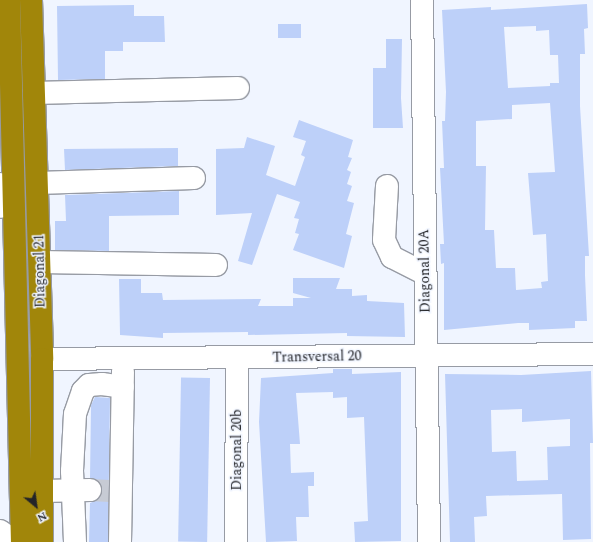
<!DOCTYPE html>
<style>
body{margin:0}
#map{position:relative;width:593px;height:542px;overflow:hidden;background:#f0f5ff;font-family:Spectral,serif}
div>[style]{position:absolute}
.building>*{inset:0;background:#bdd0f9;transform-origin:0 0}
.minor-tunnel>*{height:22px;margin-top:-11px;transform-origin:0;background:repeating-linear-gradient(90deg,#c7cbd4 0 22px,transparent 0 33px)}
.roads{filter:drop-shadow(1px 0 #979ba4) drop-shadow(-1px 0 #979ba4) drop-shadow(0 1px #979ba4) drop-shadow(0 -1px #979ba4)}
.minor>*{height:22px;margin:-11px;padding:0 11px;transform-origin:11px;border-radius:11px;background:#fff}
.highway>*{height:22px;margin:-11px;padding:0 11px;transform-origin:11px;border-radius:11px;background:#a1860a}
span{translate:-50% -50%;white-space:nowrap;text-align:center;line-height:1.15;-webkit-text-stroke:3px #f0f5ff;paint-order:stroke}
.street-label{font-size:14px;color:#232428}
.north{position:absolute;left:16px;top:486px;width:40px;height:40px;-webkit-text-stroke:3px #f0f5ff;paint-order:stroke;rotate:151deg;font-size:11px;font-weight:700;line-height:16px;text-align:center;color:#232428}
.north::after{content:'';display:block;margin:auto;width:14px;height:18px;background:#232428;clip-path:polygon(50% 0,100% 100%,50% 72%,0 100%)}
</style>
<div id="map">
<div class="building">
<div style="clip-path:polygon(evenodd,587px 4px,588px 28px,584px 29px,585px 54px,580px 54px,580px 106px,589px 256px,585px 256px,585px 275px,587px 321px,575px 321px,575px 328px,529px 330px,529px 323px,518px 323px,444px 330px,444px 263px,441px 264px,440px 244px,444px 244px,440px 168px,444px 168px,442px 121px,445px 121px,446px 92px,442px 10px,491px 7px,491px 10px,587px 4px,536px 26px,536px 31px,549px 30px,550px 55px,558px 55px,559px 83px,550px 83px,550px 86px,508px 88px,504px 27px,536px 26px,587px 4px,550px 103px,555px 172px,528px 173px,533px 235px,546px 234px,548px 281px,541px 282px,542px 288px,516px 290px,515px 268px,496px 268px,494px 230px,485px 230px,486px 166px,476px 166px,476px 121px,512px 119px,512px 105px,550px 103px)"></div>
<div style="clip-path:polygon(134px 5px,134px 16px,164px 16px,165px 42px,123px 42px,123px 51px,105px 51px,105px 79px,58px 80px,57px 6px)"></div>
<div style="left:301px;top:24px;width:14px;height:23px;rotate:90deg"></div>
<div style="clip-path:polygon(386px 39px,402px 39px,401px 98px,403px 128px,373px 128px,373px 68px,386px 68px)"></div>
<div style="clip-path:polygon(299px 120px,353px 140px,348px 157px,352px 158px,347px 170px,351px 172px,347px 184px,352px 186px,347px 201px,354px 203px,346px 234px,352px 236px,344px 268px,293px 250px,299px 234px,295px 233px,299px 219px,294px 218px,300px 202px,277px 194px,252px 265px,238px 261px,252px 213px,216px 215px,216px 149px,244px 148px,247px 137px,275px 146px,266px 175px,295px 186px,305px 157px,301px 155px,306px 141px,293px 137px)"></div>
<div style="clip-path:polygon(178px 148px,178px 166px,65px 170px,64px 149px)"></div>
<div style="clip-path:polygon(179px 191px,179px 215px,109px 216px,109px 251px,55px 250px,55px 221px,66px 221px,65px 195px)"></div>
<div style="clip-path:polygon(293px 278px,340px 278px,336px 289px,352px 289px,352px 296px,367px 295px,367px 301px,404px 303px,405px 337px,347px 336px,347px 333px,248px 335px,248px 332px,163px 333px,163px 338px,120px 335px,119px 279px,141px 279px,141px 293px,162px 293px,163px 300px,261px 299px,258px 306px,293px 306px,293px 298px,311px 298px,293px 293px)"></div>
<div style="clip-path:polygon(333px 369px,352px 369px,352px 374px,401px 372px,401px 541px,355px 542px,354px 522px,368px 521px,364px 417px,347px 418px,347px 397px,333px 398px,333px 392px,296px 393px,300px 444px,290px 444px,291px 473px,314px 472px,314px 486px,308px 486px,309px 517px,296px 517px,297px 541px,266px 542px,259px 422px,261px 378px,333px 373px)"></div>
<div style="clip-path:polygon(evenodd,591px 371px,593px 443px,590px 443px,591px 539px,563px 540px,562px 494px,486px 496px,487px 516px,474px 517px,475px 542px,450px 542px,445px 374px,521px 375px,591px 371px,522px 409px,522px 422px,570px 419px,570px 446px,547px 447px,548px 480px,517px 481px,516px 451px,492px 452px,491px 410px,522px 409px)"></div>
<div style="left:210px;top:378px;width:164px;height:29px;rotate:91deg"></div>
<div style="clip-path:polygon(95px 397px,110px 398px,108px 542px,89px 542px,90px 503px,97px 500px,102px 490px,100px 483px,90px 478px,91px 405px)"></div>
</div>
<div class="minor-tunnel">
<div style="left:90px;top:490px;width:20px;rotate:3deg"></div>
</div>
<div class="roads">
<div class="minor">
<div style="left:422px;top:0;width:542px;rotate:89.26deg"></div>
<div style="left:34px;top:93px;width:204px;rotate:-1.4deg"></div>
<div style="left:37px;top:183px;width:157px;rotate:-1.8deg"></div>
<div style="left:0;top:184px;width:13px;rotate:18deg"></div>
<div style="left:12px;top:188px;width:22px;rotate:122deg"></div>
<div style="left:387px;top:186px;width:54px;rotate:93.2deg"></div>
<div style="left:384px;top:240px;width:19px;rotate:65deg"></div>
<div style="left:392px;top:257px;width:37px;rotate:27deg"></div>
<div style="left:40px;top:262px;width:176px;rotate:1deg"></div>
<div style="left:42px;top:359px;width:551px;rotate:-0.52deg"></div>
<div style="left:43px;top:491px;width:47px;rotate:-1.2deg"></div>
<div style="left:0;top:531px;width:19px;rotate:35deg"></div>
<div style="left:75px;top:542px;width:71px;rotate:-92.4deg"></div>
<div style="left:72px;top:471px;width:57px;rotate:-87deg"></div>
<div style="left:75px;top:414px;width:24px;rotate:-71deg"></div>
<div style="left:83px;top:391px;width:8px;rotate:-45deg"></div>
<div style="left:89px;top:385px;width:13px;rotate:-4deg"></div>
<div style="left:102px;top:384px;width:21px;rotate:8deg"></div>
<div style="left:120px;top:542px;width:170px;rotate:-89deg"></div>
<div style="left:236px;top:542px;width:185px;rotate:-89.7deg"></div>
</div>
<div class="highway">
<div style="left:9px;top:0;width:542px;rotate:88.63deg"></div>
<div style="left:31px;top:0;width:359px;rotate:88.2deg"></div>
<div style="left:42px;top:359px;width:183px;rotate:90deg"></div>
</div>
</div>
<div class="street-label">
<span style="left:40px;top:271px;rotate:-91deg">Diagonal 21</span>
<span style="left:425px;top:271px;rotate:-91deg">Diagonal 20A</span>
<span style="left:317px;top:357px;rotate:-1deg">Transversal 20</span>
<span style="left:237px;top:450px;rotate:-90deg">Diagonal 20b</span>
</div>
<div class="north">N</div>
</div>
